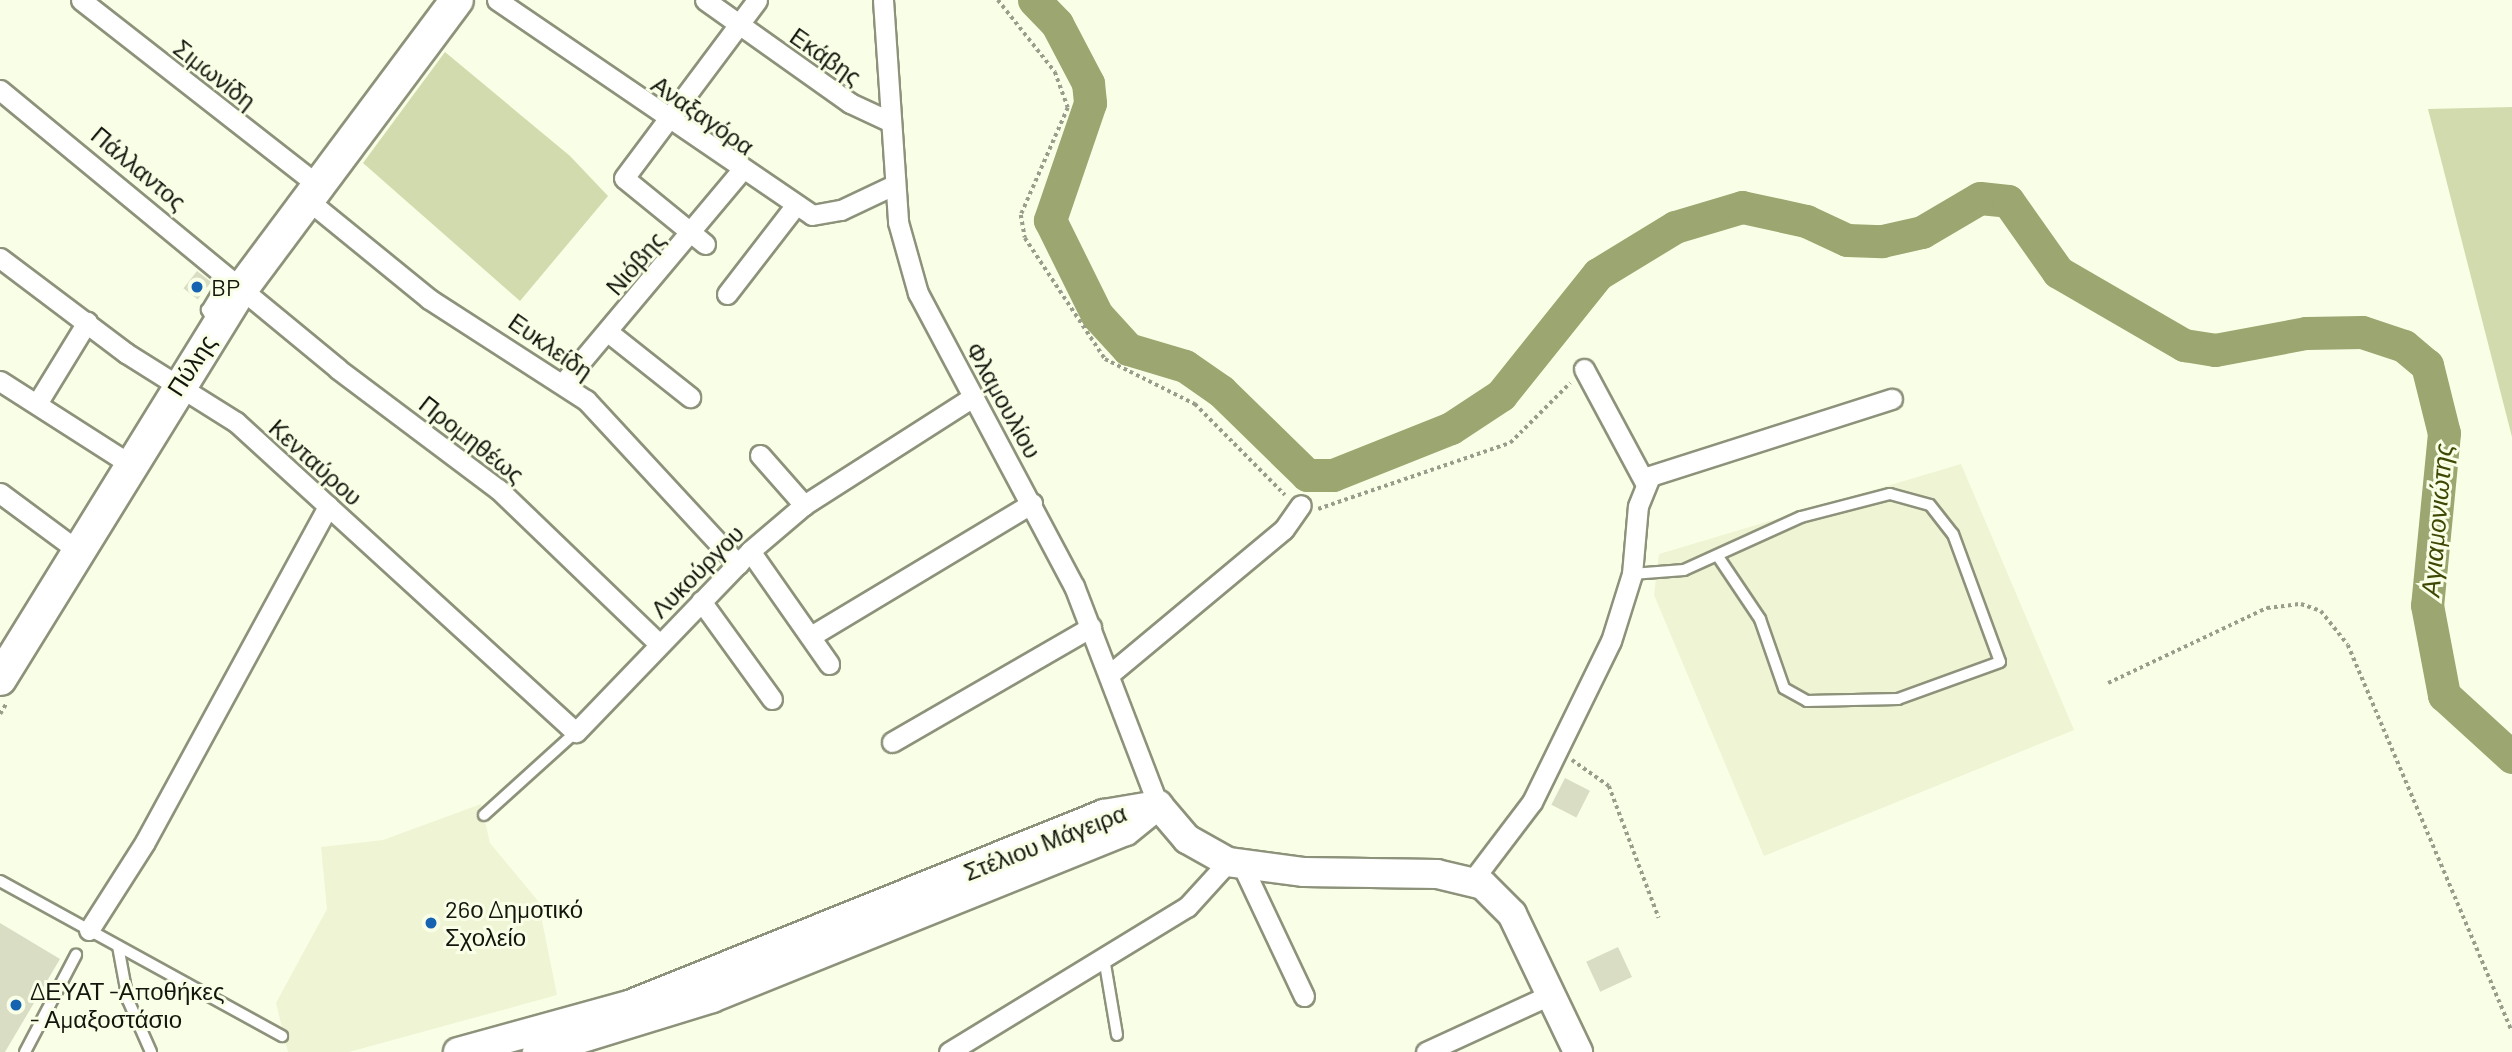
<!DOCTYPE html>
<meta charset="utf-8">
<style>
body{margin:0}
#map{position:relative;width:2512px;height:1052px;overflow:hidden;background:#f9ffe6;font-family:Barlow,sans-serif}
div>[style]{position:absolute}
.built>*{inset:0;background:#eef4d4}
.green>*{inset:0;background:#d1dbae}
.river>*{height:33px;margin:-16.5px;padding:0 16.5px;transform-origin:16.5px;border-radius:16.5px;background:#9ba670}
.building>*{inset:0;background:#d8ddc4;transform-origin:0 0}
.path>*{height:3.5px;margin-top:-1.75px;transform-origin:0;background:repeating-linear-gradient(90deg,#999e8c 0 3.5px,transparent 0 7px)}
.roads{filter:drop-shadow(2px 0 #8d927b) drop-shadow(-2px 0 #8d927b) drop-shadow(0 2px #8d927b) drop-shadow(0 -2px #8d927b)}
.lane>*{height:10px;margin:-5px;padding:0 5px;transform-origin:5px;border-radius:5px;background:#fff}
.street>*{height:19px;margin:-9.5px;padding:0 9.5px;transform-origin:9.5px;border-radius:9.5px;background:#fff}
.secondary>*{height:28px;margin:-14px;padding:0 14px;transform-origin:14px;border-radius:14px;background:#fff}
.primary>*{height:32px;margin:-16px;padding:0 16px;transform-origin:16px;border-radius:16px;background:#fff}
.dots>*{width:19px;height:19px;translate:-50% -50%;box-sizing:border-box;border:4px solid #f9ffe6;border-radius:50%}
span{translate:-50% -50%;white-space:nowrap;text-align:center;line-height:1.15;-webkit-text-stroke:6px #f9ffe6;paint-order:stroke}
.street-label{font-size:24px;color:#14160e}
.poi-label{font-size:24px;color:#14160e}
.left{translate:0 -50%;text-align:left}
.water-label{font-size:26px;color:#3f4705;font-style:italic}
</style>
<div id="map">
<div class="built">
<div style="clip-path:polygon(1961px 464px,2074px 730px,1764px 856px,1654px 595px,1659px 554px)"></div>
<div style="clip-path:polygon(481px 804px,490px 843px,538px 901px,557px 995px,349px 1052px,288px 1052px,276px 1003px,327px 909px,321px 847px,383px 840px)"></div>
</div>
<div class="green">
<div style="clip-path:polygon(445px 52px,570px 156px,608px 196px,520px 301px,363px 163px)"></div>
<div style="clip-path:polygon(2512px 107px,2512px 437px,2428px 109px)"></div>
</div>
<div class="river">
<div style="left:1034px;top:0;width:33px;rotate:46deg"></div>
<div style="left:1057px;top:24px;width:67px;rotate:62.3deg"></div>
<div style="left:1088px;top:83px;width:20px;rotate:84deg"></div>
<div style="left:1090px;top:103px;width:124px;rotate:108.9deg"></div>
<div style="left:1050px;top:220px;width:106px;rotate:63.7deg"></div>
<div style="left:1097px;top:315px;width:46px;rotate:47.6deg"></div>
<div style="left:1128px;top:349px;width:59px;rotate:16.6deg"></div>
<div style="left:1185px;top:366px;width:44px;rotate:34.8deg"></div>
<div style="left:1221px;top:391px;width:120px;rotate:44.3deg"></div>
<div style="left:1307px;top:475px;width:26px"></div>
<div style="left:1333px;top:475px;width:127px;rotate:-21.7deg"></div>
<div style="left:1451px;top:428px;width:60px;rotate:-33.4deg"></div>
<div style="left:1501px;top:395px;width:155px;rotate:-51.3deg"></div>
<div style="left:1598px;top:274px;width:90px;rotate:-31.4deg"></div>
<div style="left:1675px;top:227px;width:70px;rotate:-16.6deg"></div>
<div style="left:1742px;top:207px;width:66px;rotate:12.3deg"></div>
<div style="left:1806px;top:221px;width:45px;rotate:24.9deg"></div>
<div style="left:1847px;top:240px;width:35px;rotate:2deg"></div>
<div style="left:1882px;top:241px;width:41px;rotate:-12.7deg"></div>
<div style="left:1922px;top:232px;width:67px;rotate:-30.4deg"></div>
<div style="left:1980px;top:198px;width:28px;rotate:6deg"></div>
<div style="left:2008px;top:201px;width:87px;rotate:54.8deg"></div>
<div style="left:2058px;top:272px;width:146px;rotate:30.1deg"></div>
<div style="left:2184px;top:345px;width:31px;rotate:9deg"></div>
<div style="left:2215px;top:350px;width:93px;rotate:-10.6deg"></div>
<div style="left:2306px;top:333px;width:56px;rotate:-1deg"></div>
<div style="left:2362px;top:332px;width:44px;rotate:18.4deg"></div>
<div style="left:2404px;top:346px;width:30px;rotate:40deg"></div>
<div style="left:2427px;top:365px;width:70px;rotate:76deg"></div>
<div style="left:2444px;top:433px;width:173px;rotate:95.6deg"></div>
<div style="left:2427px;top:605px;width:92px;rotate:79.3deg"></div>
<div style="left:2444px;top:695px;width:92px;rotate:42.4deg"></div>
</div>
<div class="building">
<div style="left:197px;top:271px;width:18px;height:22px;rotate:38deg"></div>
<div style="left:1565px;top:778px;width:28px;height:30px;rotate:27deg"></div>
<div style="clip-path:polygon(0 923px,60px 959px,5px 1052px,0 1052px)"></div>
<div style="left:1618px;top:947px;width:33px;height:35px;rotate:65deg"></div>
</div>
<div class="path">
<div style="left:998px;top:0;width:92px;rotate:51.6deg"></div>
<div style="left:1055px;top:72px;width:38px;rotate:70deg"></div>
<div style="left:1068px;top:108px;width:117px;rotate:113.7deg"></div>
<div style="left:1021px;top:215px;width:23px;rotate:80deg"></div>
<div style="left:1025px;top:238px;width:145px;rotate:56.5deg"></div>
<div style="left:1105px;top:359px;width:101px;rotate:26.6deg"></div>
<div style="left:1195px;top:404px;width:128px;rotate:45.3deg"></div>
<div style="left:1318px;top:509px;width:203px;rotate:-19deg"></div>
<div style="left:1510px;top:443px;width:85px;rotate:-45deg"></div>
<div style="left:2108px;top:683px;width:176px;rotate:-25.3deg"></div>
<div style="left:2267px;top:608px;width:34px;rotate:-7deg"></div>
<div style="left:2301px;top:604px;width:21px;rotate:19deg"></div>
<div style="left:2321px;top:611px;width:43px;rotate:51.5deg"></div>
<div style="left:2348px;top:645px;width:419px;rotate:67deg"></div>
<div style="left:0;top:714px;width:12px;rotate:-59deg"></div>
<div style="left:1572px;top:760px;width:45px;rotate:35.1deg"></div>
<div style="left:1609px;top:786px;width:141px;rotate:69.3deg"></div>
</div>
<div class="roads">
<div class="lane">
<div style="left:213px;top:321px;width:13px;rotate:-119deg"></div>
<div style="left:207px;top:310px;width:21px;rotate:-59deg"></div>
<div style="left:218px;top:292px;width:15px;rotate:11deg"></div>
<div style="left:1632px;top:574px;width:52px;rotate:-4.4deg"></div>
<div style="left:1684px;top:570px;width:128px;rotate:-24.4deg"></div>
<div style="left:1801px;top:517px;width:92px;rotate:-14.5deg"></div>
<div style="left:1890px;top:494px;width:41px;rotate:15.4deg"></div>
<div style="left:1930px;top:505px;width:37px;rotate:52deg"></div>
<div style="left:1953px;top:534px;width:136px;rotate:69.8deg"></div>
<div style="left:2000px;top:662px;width:109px;rotate:160.1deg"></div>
<div style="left:1898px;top:699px;width:91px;rotate:178.7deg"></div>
<div style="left:1807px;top:701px;width:26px;rotate:-151deg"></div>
<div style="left:1784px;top:688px;width:73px;rotate:-109.2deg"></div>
<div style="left:1760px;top:619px;width:73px;rotate:-123.9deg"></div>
<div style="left:484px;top:815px;width:124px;rotate:-42.1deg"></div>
<div style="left:0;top:881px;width:322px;rotate:28.8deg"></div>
<div style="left:118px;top:946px;width:55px;rotate:79.5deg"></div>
<div style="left:128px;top:1000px;width:57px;rotate:66.1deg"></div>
<div style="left:1104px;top:958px;width:78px;rotate:80.4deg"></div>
<div style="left:25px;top:1052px;width:110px;rotate:-62.3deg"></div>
</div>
<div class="street">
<div style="left:81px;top:0;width:302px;rotate:38deg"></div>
<div style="left:497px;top:0;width:381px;rotate:34.3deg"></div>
<div style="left:812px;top:215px;width:29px;rotate:-10deg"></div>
<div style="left:841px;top:210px;width:59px;rotate:-25.3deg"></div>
<div style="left:705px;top:0;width:178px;rotate:35.4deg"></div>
<div style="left:850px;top:103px;width:43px;rotate:24.8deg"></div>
<div style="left:883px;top:0;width:223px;rotate:86.1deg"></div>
<div style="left:898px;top:222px;width:74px;rotate:74.3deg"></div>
<div style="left:918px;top:293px;width:332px;rotate:62deg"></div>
<div style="left:1074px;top:586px;width:235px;rotate:69deg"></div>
<div style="left:0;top:90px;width:438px;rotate:39.5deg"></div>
<div style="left:338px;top:369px;width:200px;rotate:36.9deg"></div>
<div style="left:498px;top:489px;width:223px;rotate:43.9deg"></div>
<div style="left:309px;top:201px;width:155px;rotate:39.2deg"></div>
<div style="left:429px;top:299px;width:187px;rotate:32.8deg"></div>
<div style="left:586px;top:400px;width:224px;rotate:47.2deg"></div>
<div style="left:705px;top:244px;width:104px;rotate:-140.8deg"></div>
<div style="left:624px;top:178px;width:222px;rotate:-53.2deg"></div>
<div style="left:0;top:258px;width:158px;rotate:37deg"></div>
<div style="left:126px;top:353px;width:130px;rotate:32.1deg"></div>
<div style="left:236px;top:422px;width:460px;rotate:42.4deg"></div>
<div style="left:576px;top:732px;width:251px;rotate:-46.1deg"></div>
<div style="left:750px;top:551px;width:71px;rotate:-40.4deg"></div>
<div style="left:804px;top:505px;width:201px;rotate:-32.6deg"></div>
<div style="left:727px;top:294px;width:111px;rotate:-52.3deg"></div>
<div style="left:608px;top:332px;width:105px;rotate:38.4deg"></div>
<div style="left:1584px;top:369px;width:129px;rotate:61.8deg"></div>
<div style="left:0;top:381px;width:154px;rotate:32.6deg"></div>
<div style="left:563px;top:383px;width:275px;rotate:-50deg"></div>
<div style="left:38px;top:402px;width:94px;rotate:-58.5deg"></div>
<div style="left:760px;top:455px;width:67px;rotate:48.7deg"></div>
<div style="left:0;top:493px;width:96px;rotate:36.5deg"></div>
<div style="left:750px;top:551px;width:138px;rotate:55deg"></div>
<div style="left:701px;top:601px;width:121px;rotate:54.1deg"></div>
<div style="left:811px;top:636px;width:258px;rotate:-31deg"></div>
<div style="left:1110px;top:674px;width:226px;rotate:-39.8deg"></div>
<div style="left:1284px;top:529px;width:29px;rotate:-55deg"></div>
<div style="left:892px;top:742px;width:230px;rotate:-30deg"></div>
<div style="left:1242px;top:865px;width:145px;rotate:64.7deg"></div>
<div style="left:1472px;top:881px;width:99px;rotate:-52.8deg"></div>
<div style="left:1532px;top:802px;width:179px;rotate:-63.9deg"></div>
<div style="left:1611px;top:641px;width:70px;rotate:-72.6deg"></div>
<div style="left:1632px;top:574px;width:68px;rotate:-85deg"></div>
<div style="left:1638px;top:506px;width:32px;rotate:-68deg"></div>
<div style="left:1650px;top:476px;width:254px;rotate:-17.7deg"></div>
<div style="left:89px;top:930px;width:104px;rotate:-57.5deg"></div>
<div style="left:145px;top:842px;width:383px;rotate:-61.4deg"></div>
<div style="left:949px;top:1052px;width:279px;rotate:-31.4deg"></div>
<div style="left:1187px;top:907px;width:61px;rotate:-47.7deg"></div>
<div style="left:1426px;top:1052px;width:136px;rotate:-24.7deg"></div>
</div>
<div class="secondary">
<div style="left:1158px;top:805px;width:45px;rotate:49.5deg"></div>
<div style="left:1187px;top:839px;width:47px;rotate:29.3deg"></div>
<div style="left:1228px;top:862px;width:77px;rotate:7.5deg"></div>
<div style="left:1304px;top:872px;width:133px;rotate:0.9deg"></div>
<div style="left:1437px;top:874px;width:47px;rotate:13.4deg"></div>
<div style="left:1483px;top:885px;width:41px;rotate:45deg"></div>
<div style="left:1512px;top:914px;width:153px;rotate:64.4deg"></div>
<div style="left:458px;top:1052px;width:177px;rotate:-15.4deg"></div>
<div style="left:629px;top:1005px;width:512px;rotate:-21.91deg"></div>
<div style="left:1104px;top:814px;width:55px;rotate:-9.5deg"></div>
<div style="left:537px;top:1052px;width:183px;rotate:-17.1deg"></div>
<div style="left:712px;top:998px;width:446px;rotate:-22deg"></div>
<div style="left:1126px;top:831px;width:41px;rotate:-39.1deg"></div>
</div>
<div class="primary">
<div style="left:0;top:679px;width:451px;rotate:-58.3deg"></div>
<div style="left:237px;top:295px;width:368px;rotate:-53.3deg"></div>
</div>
</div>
<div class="dots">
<div style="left:197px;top:287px;background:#1663b2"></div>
<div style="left:431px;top:923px;background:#1663b2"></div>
<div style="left:16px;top:1005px;background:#1663b2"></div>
</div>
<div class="street-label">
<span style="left:826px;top:56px;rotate:35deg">Εκάβης</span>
<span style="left:215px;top:74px;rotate:38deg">Σιμωνίδη</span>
<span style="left:703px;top:115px;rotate:35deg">Αναξαγόρα</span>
<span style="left:139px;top:168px;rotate:40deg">Πάλλαντος</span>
<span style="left:635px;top:263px;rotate:-49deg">Νιόβης</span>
<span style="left:551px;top:346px;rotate:35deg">Ευκλείδη</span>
<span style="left:191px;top:365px;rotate:-57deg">Πύλης</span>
<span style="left:1004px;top:400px;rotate:61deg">Φλαμουλίου</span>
<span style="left:472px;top:439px;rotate:38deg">Προμηθέως</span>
<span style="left:316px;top:462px;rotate:42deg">Κενταύρου</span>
<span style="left:697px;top:571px;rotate:-45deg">Λυκούργου</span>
<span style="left:1045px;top:842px;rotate:-21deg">Στέλιου Μάγειρα</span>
</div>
<div class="poi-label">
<span class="left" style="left:211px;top:287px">BP</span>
<span class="left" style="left:445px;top:923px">26ο Δημοτικό<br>Σχολείο</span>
<span class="left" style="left:30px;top:1005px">ΔΕΥΑΤ -Αποθήκες<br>- Αμαξοστάσιο</span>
</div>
<div class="water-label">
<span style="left:2436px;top:520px;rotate:-85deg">Αγιαμονιώτης</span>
</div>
</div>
